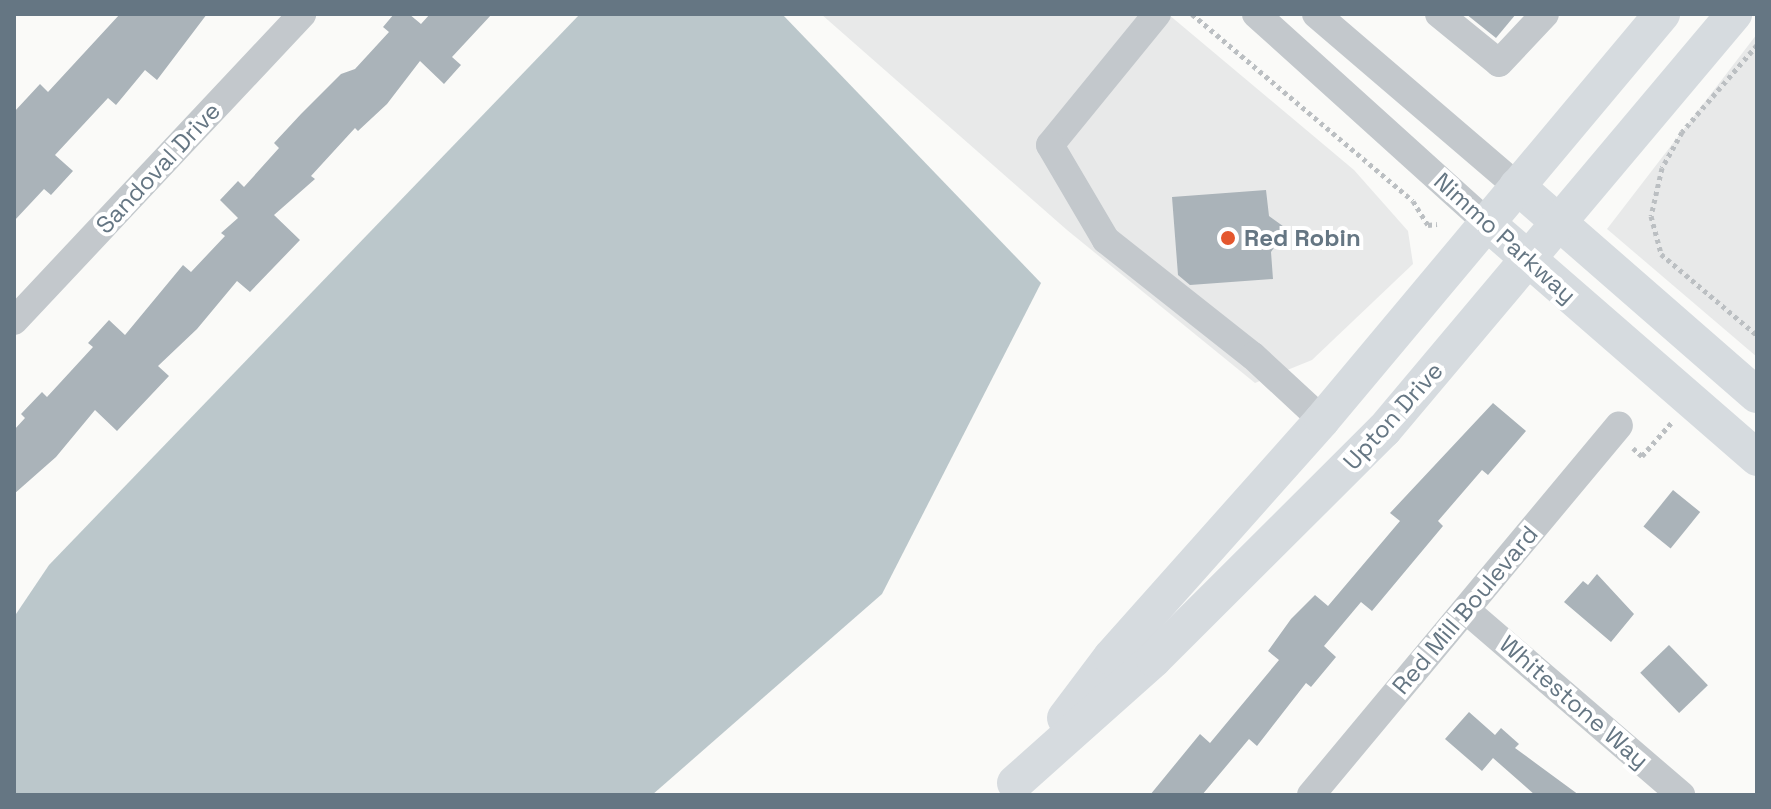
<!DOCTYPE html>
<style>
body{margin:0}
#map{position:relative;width:1771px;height:809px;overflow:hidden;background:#fafaf8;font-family:"Space Grotesk",sans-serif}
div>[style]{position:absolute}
.built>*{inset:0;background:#e8e9e9}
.water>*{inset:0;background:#bbc7cb}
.building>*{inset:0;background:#aab3b9;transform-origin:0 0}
.path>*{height:5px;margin-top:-2.5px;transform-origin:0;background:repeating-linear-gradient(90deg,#bbbfc2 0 4px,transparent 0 8px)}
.minor>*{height:28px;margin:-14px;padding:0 14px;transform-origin:14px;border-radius:14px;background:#c3c8cc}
.major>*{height:36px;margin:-18px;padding:0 18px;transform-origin:18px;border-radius:18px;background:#d6dbdf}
.dots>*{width:22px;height:22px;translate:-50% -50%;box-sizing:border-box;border:4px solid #fff;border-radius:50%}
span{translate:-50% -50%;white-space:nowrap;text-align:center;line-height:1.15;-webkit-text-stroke:8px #fff;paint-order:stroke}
.street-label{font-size:24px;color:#657683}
.poi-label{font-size:24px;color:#657683;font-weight:700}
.left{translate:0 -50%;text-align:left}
.frame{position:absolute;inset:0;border:16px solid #657683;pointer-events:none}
</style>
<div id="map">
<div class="built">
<div style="clip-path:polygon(821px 14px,1168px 14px,1354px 170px,1408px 231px,1413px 264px,1312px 360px,1255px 383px,1067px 230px)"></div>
<div style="clip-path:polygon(1757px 34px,1757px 357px,1607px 229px)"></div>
</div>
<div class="water">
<div style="clip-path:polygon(580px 14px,782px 14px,1041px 283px,882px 594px,652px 795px,14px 795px,14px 617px,49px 565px)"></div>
</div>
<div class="building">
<div style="clip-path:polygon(120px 14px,207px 14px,157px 80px,145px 70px,116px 105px,108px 98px,55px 155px,73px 171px,51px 195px,44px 189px,14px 221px,14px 112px,40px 84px,48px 92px)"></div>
<div style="clip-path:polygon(394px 14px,409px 14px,421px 24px,430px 14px,492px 14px,452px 57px,461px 65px,444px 84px,420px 61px,387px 104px,358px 131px,355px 128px,311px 176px,315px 179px,274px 215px,300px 240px,250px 292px,237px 281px,197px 329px,158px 366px,169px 376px,117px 431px,95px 410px,56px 457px,14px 494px,14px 430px,25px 418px,21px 414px,42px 392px,47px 397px,93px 347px,88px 343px,109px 320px,125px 335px,183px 265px,191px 272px,225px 236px,221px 233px,238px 218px,220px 200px,238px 181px,244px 187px,279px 148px,274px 143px,301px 114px,341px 74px,355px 69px,389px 32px,383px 27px)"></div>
<div style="clip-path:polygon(1466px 14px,1516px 14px,1496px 38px)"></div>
<div style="clip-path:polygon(1266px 190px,1269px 216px,1287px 229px,1271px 252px,1273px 279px,1190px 285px,1178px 275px,1172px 197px)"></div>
<div style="clip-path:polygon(1493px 403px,1526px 431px,1488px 475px,1482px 470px,1438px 521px,1443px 526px,1372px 611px,1361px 602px,1324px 646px,1336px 657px,1311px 687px,1306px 683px,1257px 746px,1249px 739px,1202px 795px,1150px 795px,1200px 734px,1210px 743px,1279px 660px,1268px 651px,1291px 619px,1315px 595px,1328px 606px,1400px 521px,1390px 513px)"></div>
<div style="left:1673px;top:490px;width:35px;height:47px;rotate:39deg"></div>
<div style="clip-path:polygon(1597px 574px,1634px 614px,1611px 642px,1564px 602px,1583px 581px,1588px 585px)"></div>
<div style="left:1669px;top:645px;width:56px;height:40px;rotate:46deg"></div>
<div style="clip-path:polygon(1469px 712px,1495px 735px,1501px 728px,1519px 744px,1515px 748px,1579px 795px,1535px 795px,1493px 758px,1482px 771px,1445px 739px)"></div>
</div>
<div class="path">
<div style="left:1192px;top:14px;width:289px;rotate:40.2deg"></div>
<div style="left:1413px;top:201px;width:28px;rotate:58deg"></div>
<div style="left:1428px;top:225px;width:9px;rotate:-6deg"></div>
<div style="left:1757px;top:45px;width:115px;rotate:130.8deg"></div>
<div style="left:1682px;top:132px;width:41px;rotate:119.1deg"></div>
<div style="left:1662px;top:168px;width:49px;rotate:102.9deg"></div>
<div style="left:1651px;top:216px;width:39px;rotate:75deg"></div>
<div style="left:1661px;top:254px;width:126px;rotate:40.2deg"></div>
<div style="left:1633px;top:448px;width:12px;rotate:42deg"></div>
<div style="left:1642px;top:456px;width:45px;rotate:-48.6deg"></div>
</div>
<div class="minor">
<div style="left:1157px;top:14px;width:169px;rotate:129.2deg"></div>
<div style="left:1050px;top:145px;width:110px;rotate:59.5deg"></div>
<div style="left:1106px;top:240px;width:187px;rotate:38.3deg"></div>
<div style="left:1253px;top:356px;width:94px;rotate:42.8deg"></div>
<div style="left:1256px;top:14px;width:312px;rotate:42.1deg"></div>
<div style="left:1316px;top:14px;width:265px;rotate:40.6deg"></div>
<div style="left:1439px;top:14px;width:77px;rotate:39.2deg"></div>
<div style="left:1499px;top:63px;width:67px;rotate:-46.8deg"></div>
<div style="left:14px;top:321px;width:421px;rotate:-46.8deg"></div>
<div style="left:1466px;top:610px;width:284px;rotate:40.7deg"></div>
<div style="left:1311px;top:795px;width:481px;rotate:-50.2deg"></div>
</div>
<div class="major">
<div style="left:1517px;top:186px;width:318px;rotate:41.1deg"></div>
<div style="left:1487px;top:223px;width:358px;rotate:41deg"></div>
<div style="left:1065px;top:718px;width:76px;rotate:-53deg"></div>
<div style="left:1111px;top:657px;width:317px;rotate:-48.3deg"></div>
<div style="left:1322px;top:420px;width:530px;rotate:-50.06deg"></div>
<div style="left:1015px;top:783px;width:186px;rotate:-41.7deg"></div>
<div style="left:1154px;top:659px;width:325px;rotate:-44.9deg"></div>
<div style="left:1384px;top:430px;width:544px;rotate:-49.92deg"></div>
</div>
<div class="dots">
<div style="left:1228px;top:238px;background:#e4572e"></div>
</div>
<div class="street-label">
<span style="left:158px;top:168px;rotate:-47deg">Sandoval Drive</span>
<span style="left:1505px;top:238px;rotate:42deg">Nimmo Parkway</span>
<span style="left:1393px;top:416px;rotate:-48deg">Upton Drive</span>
<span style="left:1465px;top:610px;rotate:-50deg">Red Mill Boulevard</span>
<span style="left:1574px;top:702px;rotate:41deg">Whitestone Way</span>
</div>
<div class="poi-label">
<span class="left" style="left:1244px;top:238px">Red Robin</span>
</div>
<div class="frame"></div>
</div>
